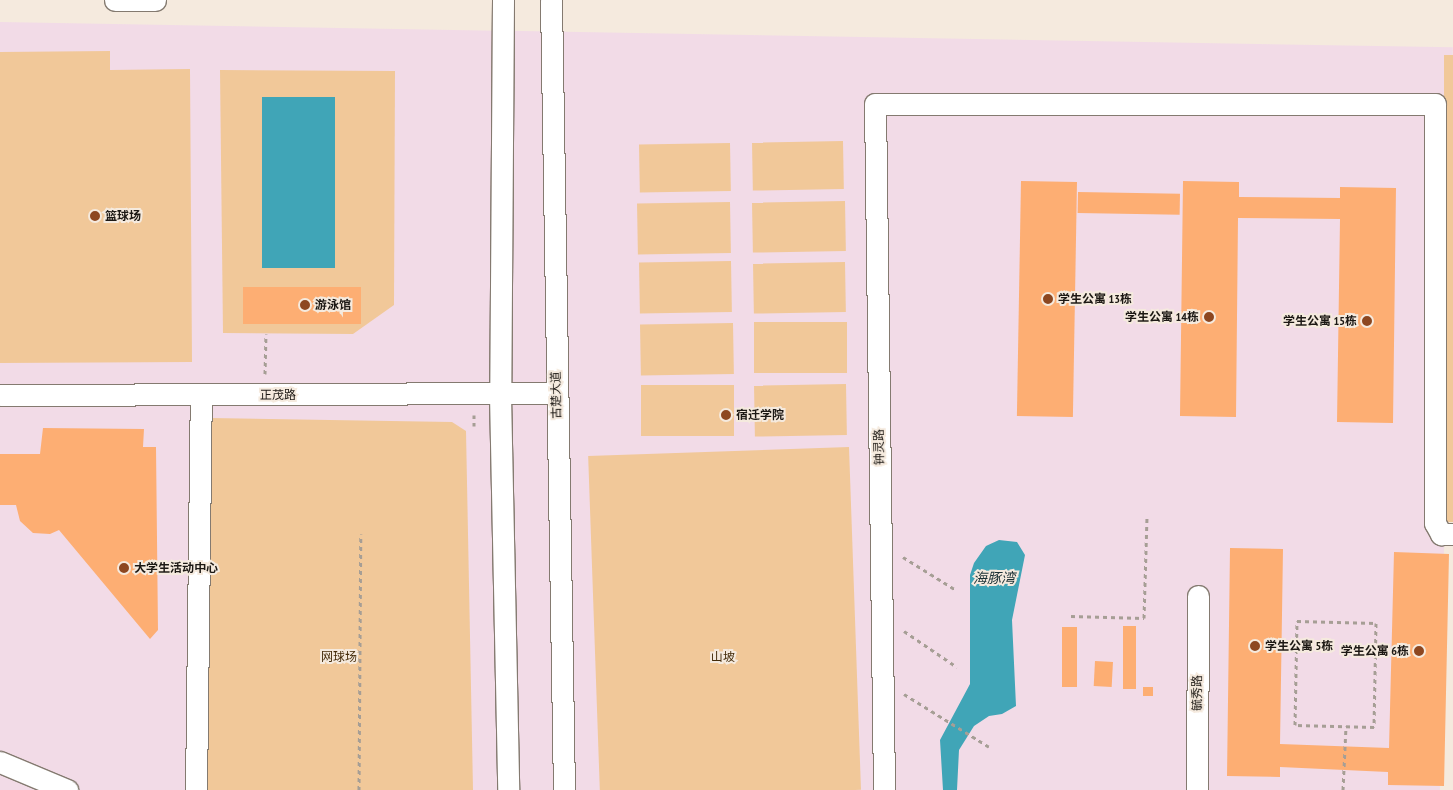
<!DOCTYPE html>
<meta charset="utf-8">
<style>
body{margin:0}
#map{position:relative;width:1453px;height:790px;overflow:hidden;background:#f5eade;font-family:"PT Sans Narrow","Noto Sans SC",sans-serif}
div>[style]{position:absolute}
.education>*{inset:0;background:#f2dbe7;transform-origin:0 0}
.green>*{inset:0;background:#f1c899;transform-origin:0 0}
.water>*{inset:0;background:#40a5b7;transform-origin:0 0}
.building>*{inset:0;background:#fdae73;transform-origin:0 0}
.path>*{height:3px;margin-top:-1.5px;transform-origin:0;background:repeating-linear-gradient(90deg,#a69e95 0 4px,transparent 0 8px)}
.roads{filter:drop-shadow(1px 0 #847a70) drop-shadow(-1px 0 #847a70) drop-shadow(0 1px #847a70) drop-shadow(0 -1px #847a70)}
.minor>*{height:21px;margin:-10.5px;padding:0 10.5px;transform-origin:10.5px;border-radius:10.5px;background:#fff}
.dots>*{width:14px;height:14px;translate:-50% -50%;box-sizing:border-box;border:2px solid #f5eade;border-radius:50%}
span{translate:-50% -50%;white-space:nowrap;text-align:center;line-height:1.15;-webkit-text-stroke:4px #f5eade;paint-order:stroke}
.poi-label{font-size:12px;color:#1c1814;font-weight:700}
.left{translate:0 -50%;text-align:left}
.right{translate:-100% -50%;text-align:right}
.street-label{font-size:12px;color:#1c1814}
.park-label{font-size:12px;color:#442b09}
.water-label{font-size:14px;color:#1a3035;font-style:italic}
</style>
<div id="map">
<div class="education">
<div style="left:0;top:22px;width:1453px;height:768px;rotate:1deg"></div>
</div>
<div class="green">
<div style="clip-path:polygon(110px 51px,110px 70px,190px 69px,192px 362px,0 363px,0 52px)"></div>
<div style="left:1444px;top:55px;width:9px;height:467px"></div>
<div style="clip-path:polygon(220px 70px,395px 71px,394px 305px,353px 334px,223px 333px)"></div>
<div style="left:843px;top:141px;width:48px;height:91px;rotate:89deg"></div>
<div style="left:730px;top:143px;width:48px;height:91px;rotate:89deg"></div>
<div style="left:845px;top:201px;width:50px;height:93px;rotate:89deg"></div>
<div style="left:730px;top:202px;width:51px;height:93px;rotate:89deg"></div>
<div style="left:731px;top:261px;width:51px;height:92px;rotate:89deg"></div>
<div style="left:845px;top:262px;width:50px;height:92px;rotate:89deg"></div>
<div style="left:847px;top:322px;width:51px;height:93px;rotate:90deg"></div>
<div style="left:733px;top:323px;width:51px;height:93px;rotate:89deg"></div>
<div style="left:846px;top:384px;width:51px;height:92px;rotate:89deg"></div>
<div style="left:734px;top:385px;width:51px;height:93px;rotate:90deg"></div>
<div style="clip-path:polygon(210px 418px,452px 422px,466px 431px,473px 790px,206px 790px)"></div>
<div style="left:849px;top:447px;width:343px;height:261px;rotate:88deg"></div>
</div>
<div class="water">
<div style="left:262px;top:97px;width:73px;height:171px"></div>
<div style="clip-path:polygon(999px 540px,1017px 542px,1025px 555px,1012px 620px,1016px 706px,1002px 714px,989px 716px,974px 726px,959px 750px,957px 790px,943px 790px,940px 740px,970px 684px,970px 575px,974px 563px,986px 546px)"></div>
</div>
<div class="building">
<div style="left:1021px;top:181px;width:56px;height:235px;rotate:1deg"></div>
<div style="clip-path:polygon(1183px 181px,1239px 182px,1239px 197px,1340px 198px,1340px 187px,1396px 188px,1393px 423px,1337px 422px,1340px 219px,1238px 218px,1236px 417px,1180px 416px)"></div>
<div style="left:1078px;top:192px;width:102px;height:21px;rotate:1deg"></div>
<div style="left:243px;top:287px;width:118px;height:37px"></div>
<div style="clip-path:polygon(43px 428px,144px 429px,143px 447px,156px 447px,158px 630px,150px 639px,59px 530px,50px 534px,33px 533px,20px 521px,16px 505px,0 505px,0 454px,40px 454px)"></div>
<div style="clip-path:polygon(1230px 548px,1283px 549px,1280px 744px,1389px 748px,1394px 552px,1449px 554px,1444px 786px,1388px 785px,1388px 772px,1280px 767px,1280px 777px,1227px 776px)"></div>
<div style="left:1123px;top:626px;width:13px;height:63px"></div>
<div style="left:1062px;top:627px;width:15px;height:60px"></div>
<div style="left:1095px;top:661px;width:18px;height:25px;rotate:3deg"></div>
<div style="left:1143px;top:687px;width:10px;height:9px"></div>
</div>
<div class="path">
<div style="left:265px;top:374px;width:40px;rotate:-88.6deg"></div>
<div style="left:474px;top:415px;width:11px;rotate:90deg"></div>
<div style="left:903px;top:557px;width:62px;rotate:31.9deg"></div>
<div style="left:1071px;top:616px;width:73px;rotate:1.6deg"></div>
<div style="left:1144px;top:618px;width:101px;rotate:-88.3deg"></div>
<div style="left:1297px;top:621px;width:79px;rotate:1.5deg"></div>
<div style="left:1376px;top:623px;width:104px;rotate:91.1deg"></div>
<div style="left:1374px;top:727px;width:79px;rotate:-178.5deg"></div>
<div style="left:1295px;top:725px;width:104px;rotate:-88.9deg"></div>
<div style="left:904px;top:631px;width:64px;rotate:34.2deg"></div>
<div style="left:904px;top:694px;width:100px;rotate:31.9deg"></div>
<div style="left:359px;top:790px;width:256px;rotate:-89.6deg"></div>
<div style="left:1343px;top:790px;width:64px;rotate:-87.3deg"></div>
</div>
<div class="roads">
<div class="minor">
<div style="left:115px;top:0;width:40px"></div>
<div style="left:503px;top:0;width:395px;rotate:90.4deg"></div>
<div style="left:500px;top:395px;width:395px;rotate:88.8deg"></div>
<div style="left:551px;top:0;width:790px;rotate:89.06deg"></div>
<div style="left:0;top:395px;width:556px;rotate:-0.21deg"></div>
<div style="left:0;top:762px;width:73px;rotate:22.7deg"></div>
<div style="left:196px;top:790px;width:395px;rotate:-89.3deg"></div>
<div style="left:884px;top:790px;width:686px;rotate:-90.75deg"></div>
<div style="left:875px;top:104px;width:560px"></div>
<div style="left:1435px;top:104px;width:419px;rotate:90deg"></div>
<div style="left:1435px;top:523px;width:13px;rotate:61deg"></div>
<div style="left:1441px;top:534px;width:12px"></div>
<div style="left:1197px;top:790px;width:194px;rotate:-89.7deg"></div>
</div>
</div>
<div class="dots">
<div style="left:95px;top:216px;background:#8d4720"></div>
<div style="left:1048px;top:299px;background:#8d4720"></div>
<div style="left:305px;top:305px;background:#8d4720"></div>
<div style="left:1209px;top:317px;background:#8d4720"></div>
<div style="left:1367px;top:321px;background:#8d4720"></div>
<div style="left:726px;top:415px;background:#8d4720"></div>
<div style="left:124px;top:568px;background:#8d4720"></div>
<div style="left:1255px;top:646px;background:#8d4720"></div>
<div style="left:1419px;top:651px;background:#8d4720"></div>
</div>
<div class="poi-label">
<span class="left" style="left:105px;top:216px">篮球场</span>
<span class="left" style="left:1058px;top:299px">学生公寓 13栋</span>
<span class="left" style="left:315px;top:305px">游泳馆</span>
<span class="right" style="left:1199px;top:317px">学生公寓 14栋</span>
<span class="right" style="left:1357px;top:321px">学生公寓 15栋</span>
<span class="left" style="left:736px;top:415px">宿迁学院</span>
<span class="left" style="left:134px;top:568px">大学生活动中心</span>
<span class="left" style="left:1265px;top:646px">学生公寓 5栋</span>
<span class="right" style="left:1409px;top:651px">学生公寓 6栋</span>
</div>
<div class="street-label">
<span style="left:278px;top:395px">正茂路</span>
<span style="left:556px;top:395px;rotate:-91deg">古楚大道</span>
<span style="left:879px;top:447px;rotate:-91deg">钟灵路</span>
<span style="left:1197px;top:693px;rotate:-90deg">毓秀路</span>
</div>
<div class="park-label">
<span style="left:339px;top:657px">网球场</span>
<span style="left:723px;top:657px">山坡</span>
</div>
<div class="water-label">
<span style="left:994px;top:578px">海豚湾</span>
</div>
</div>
